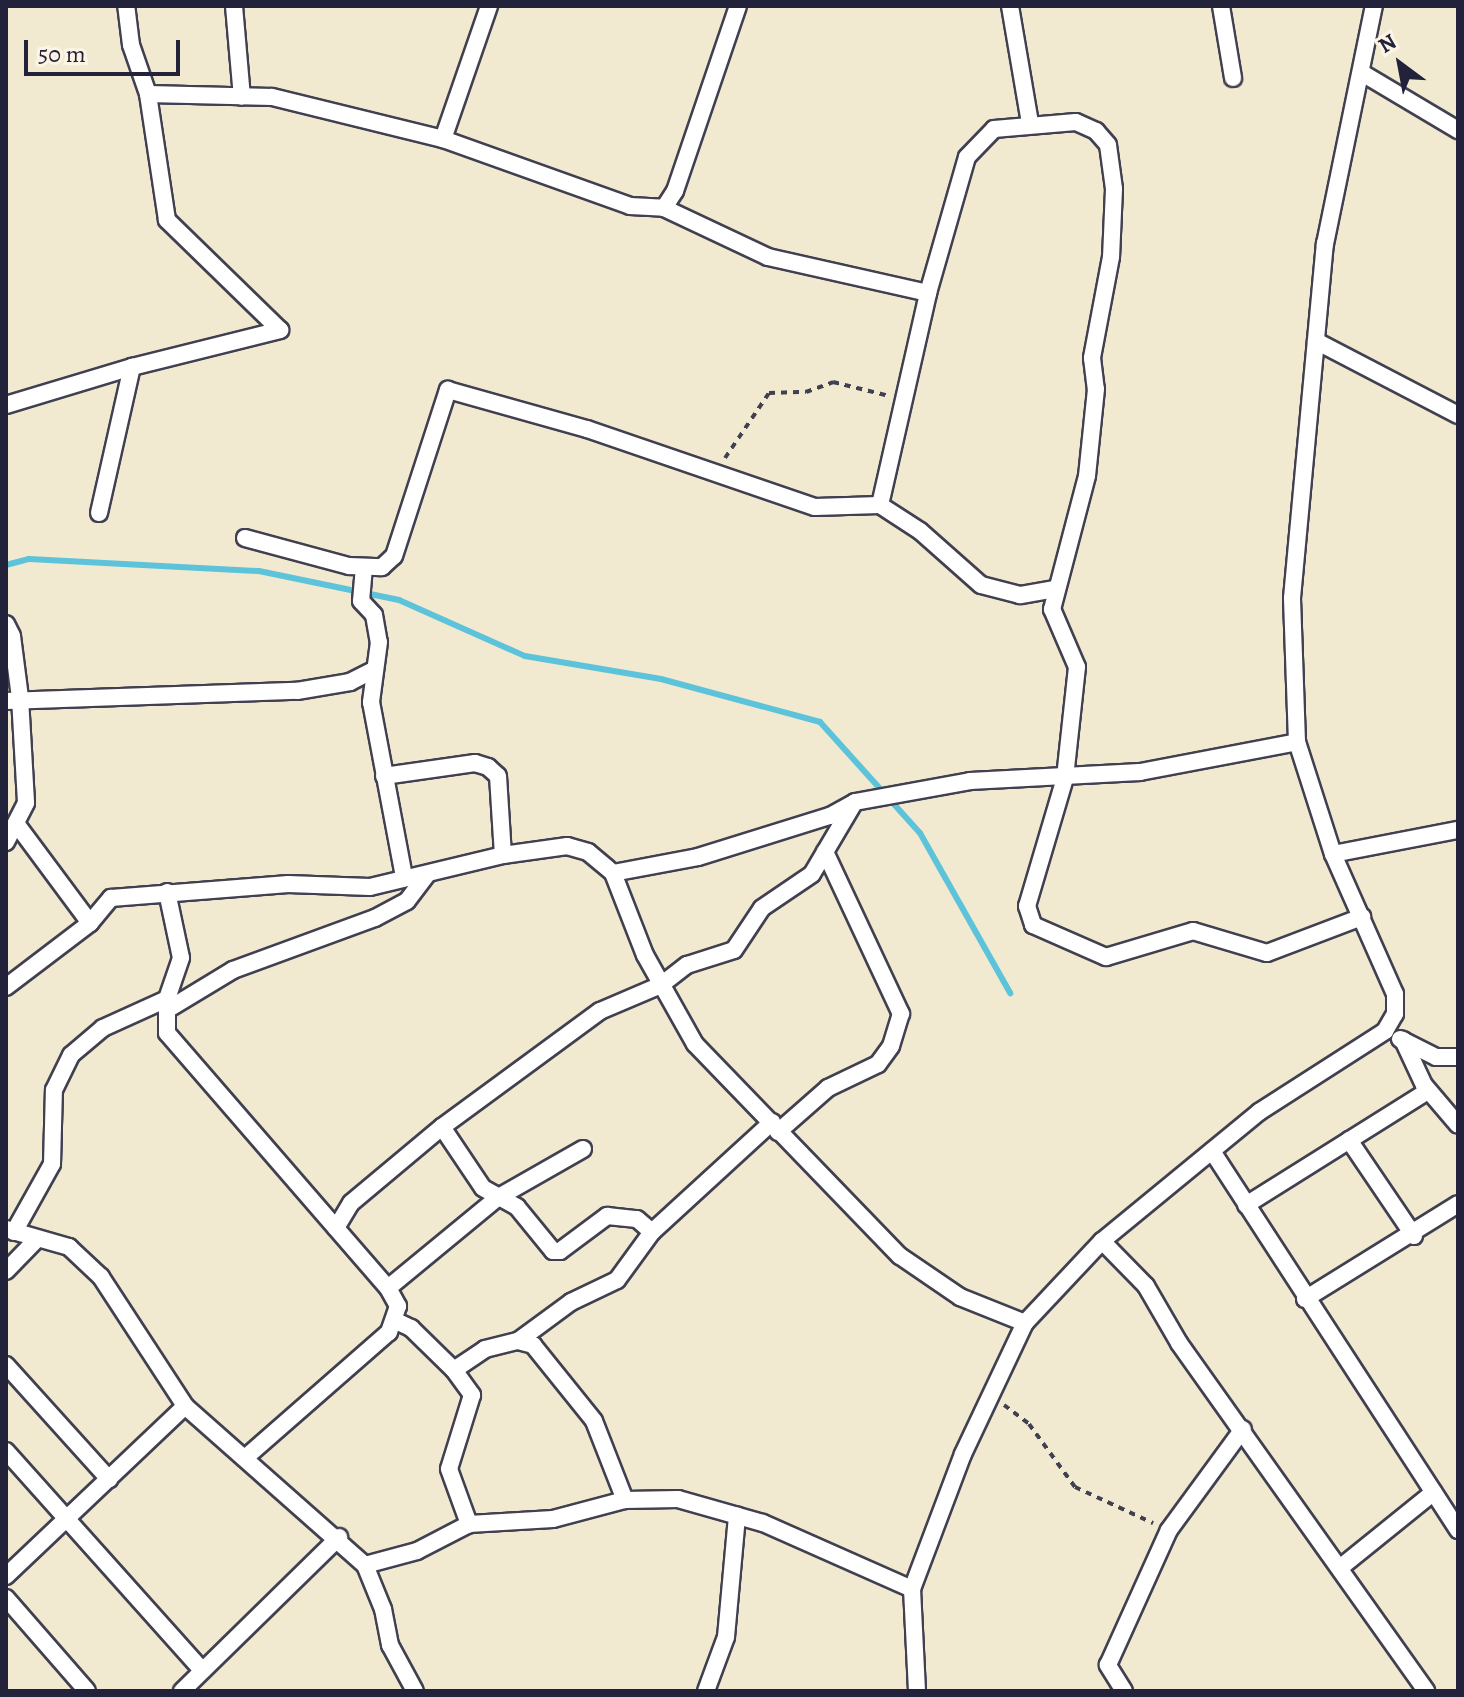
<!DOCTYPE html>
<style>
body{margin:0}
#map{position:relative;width:1464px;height:1697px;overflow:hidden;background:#f1ead0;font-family:Alegreya,serif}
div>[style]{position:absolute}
.stream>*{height:6px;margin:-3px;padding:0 3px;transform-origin:3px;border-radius:3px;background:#5dc3da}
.path>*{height:4px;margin-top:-2px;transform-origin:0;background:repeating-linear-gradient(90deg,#414051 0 6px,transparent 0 12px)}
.roads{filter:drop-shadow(2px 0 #414051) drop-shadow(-2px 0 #414051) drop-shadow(0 2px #414051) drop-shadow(0 -2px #414051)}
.minor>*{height:16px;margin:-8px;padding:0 8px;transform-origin:8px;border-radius:8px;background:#fff}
span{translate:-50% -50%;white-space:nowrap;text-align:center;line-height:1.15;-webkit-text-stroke:7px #fcf5e5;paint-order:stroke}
.frame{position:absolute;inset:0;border:8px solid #22223b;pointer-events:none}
.north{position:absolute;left:1360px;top:24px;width:80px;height:80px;-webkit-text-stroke:6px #fcf5e5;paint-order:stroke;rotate:328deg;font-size:22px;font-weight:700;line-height:32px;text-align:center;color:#22223b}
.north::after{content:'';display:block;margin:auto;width:28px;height:36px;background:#22223b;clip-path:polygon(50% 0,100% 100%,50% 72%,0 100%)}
.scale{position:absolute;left:24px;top:40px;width:156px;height:36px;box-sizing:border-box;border:4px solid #22223b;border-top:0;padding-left:10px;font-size:24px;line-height:28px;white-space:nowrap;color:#22223b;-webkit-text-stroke:6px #fcf5e5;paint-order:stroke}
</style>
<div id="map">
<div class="stream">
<div style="left:6px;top:565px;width:24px;rotate:-15deg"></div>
<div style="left:29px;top:559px;width:230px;rotate:3deg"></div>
<div style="left:259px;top:571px;width:143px;rotate:11.7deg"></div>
<div style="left:399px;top:600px;width:138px;rotate:24deg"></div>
<div style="left:525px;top:656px;width:138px;rotate:9.6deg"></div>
<div style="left:661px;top:679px;width:165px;rotate:15.1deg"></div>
<div style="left:820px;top:722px;width:149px;rotate:48deg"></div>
<div style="left:920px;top:833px;width:184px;rotate:60.6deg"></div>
</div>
<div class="path">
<div style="left:725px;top:458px;width:78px;rotate:-55.9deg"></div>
<div style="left:769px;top:393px;width:37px;rotate:-2deg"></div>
<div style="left:806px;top:392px;width:29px;rotate:-20deg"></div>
<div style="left:833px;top:382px;width:58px;rotate:14deg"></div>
<div style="left:1004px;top:1405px;width:31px;rotate:37deg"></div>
<div style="left:1029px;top:1424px;width:78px;rotate:53.9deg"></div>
<div style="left:1075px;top:1487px;width:86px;rotate:24.8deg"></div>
</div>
<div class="roads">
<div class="minor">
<div style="left:234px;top:6px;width:91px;rotate:85deg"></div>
<div style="left:1010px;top:6px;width:119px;rotate:80.3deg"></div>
<div style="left:1221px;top:6px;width:73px;rotate:80.5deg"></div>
<div style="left:1362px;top:73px;width:112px;rotate:30.7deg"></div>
<div style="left:148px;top:94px;width:124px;rotate:1.4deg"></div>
<div style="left:272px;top:97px;width:176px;rotate:13.8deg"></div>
<div style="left:443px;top:139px;width:199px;rotate:19.7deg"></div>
<div style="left:630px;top:206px;width:34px;rotate:3deg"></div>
<div style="left:664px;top:208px;width:115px;rotate:25.2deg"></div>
<div style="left:768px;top:257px;width:164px;rotate:12.7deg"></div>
<div style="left:443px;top:139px;width:141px;rotate:-70.9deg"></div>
<div style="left:664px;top:208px;width:20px;rotate:-57deg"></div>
<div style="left:675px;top:191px;width:195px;rotate:-71.2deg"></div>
<div style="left:1316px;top:341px;width:160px;rotate:27.5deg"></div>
<div style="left:6px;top:405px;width:132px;rotate:-16.8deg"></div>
<div style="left:99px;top:513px;width:150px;rotate:-77.3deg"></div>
<div style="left:132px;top:367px;width:153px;rotate:-14deg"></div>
<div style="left:280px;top:330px;width:158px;rotate:-135.8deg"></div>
<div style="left:167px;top:220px;width:127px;rotate:-98.6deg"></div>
<div style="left:148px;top:94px;width:52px;rotate:-109.1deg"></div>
<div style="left:131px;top:45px;width:39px;rotate:-97deg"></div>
<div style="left:245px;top:538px;width:108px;rotate:15.1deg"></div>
<div style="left:349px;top:566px;width:33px;rotate:2deg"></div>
<div style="left:382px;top:567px;width:16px;rotate:-43deg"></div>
<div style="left:394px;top:556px;width:175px;rotate:-72deg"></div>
<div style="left:448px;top:390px;width:144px;rotate:15.7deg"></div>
<div style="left:587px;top:429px;width:241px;rotate:18.9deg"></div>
<div style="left:815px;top:507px;width:65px;rotate:-1.8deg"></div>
<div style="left:364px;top:567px;width:34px;rotate:95deg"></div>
<div style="left:361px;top:601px;width:19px;rotate:47deg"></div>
<div style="left:374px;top:615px;width:27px;rotate:80deg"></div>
<div style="left:379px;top:642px;width:61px;rotate:97.6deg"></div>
<div style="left:371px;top:702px;width:177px;rotate:79.3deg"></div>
<div style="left:1055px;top:589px;width:36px;rotate:170deg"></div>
<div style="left:1020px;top:595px;width:40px;rotate:-165.6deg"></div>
<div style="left:981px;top:585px;width:81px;rotate:-138.5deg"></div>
<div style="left:920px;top:531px;width:48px;rotate:-147deg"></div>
<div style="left:880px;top:505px;width:217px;rotate:-77.2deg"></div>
<div style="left:928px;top:293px;width:141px;rotate:-74deg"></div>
<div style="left:967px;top:157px;width:39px;rotate:-46deg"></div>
<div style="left:994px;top:129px;width:82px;rotate:-4.9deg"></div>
<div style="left:1076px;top:122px;width:22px;rotate:24deg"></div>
<div style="left:1096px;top:131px;width:18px;rotate:49deg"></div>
<div style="left:1108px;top:145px;width:44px;rotate:82.2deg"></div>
<div style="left:1114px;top:189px;width:68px;rotate:92.5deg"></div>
<div style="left:1111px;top:257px;width:103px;rotate:100.7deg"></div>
<div style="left:1092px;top:358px;width:31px;rotate:83deg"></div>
<div style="left:1096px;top:389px;width:87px;rotate:95.9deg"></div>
<div style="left:1087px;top:476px;width:138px;rotate:104.7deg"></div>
<div style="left:1052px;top:609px;width:63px;rotate:66.7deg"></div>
<div style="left:1077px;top:667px;width:112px;rotate:96.2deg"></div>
<div style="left:1065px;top:778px;width:134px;rotate:106.5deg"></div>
<div style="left:1027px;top:906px;width:20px;rotate:72deg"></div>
<div style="left:1033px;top:925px;width:80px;rotate:23.7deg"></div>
<div style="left:1106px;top:957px;width:91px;rotate:-16.6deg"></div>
<div style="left:1193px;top:931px;width:77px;rotate:16.6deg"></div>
<div style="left:1267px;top:953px;width:102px;rotate:-20.8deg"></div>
<div style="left:6px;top:624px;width:13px;rotate:63deg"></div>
<div style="left:12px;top:636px;width:63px;rotate:82.6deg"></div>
<div style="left:20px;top:698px;width:105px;rotate:86.7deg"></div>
<div style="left:26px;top:803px;width:44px;rotate:117.1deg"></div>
<div style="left:6px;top:701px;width:291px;rotate:-2deg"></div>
<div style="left:297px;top:691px;width:54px;rotate:-9.6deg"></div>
<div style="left:350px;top:682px;width:25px;rotate:-27deg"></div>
<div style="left:384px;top:776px;width:92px;rotate:-8.1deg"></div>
<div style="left:475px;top:763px;width:14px;rotate:17deg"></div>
<div style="left:488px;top:767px;width:13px;rotate:42deg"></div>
<div style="left:498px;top:776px;width:79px;rotate:86.4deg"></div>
<div style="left:18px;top:826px;width:121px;rotate:53.4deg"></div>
<div style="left:1333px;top:854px;width:127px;rotate:-10.9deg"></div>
<div style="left:613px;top:873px;width:86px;rotate:-10.7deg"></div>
<div style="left:698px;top:857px;width:138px;rotate:-17.3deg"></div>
<div style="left:830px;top:816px;width:29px;rotate:-29deg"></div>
<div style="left:855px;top:802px;width:117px;rotate:-10.3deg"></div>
<div style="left:970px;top:781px;width:170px;rotate:-3deg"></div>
<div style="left:1140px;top:772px;width:160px;rotate:-10.8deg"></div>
<div style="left:167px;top:892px;width:67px;rotate:78deg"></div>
<div style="left:181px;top:958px;width:43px;rotate:108.9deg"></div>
<div style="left:167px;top:999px;width:34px;rotate:90deg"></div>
<div style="left:167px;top:1033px;width:337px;rotate:49.1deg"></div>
<div style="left:388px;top:1288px;width:21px;rotate:61deg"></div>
<div style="left:398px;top:1306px;width:28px;rotate:109deg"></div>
<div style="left:389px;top:1332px;width:191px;rotate:138.8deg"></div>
<div style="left:6px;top:987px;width:106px;rotate:-37.3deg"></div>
<div style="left:90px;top:923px;width:33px;rotate:-50deg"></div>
<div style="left:111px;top:898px;width:178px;rotate:-4.5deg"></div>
<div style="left:288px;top:884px;width:82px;rotate:2.1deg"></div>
<div style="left:370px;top:887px;width:137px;rotate:-13.5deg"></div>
<div style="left:503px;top:855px;width:65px;rotate:-8deg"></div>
<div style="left:567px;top:846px;width:22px;rotate:16deg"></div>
<div style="left:588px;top:852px;width:33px;rotate:40deg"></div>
<div style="left:613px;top:873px;width:88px;rotate:68.7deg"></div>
<div style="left:645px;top:955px;width:102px;rotate:60.7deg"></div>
<div style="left:695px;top:1044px;width:295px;rotate:46deg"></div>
<div style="left:900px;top:1256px;width:73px;rotate:34.3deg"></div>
<div style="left:960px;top:1297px;width:70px;rotate:21.8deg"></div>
<div style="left:167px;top:1010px;width:77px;rotate:-31.2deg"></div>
<div style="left:233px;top:970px;width:151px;rotate:-20.1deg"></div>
<div style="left:375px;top:918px;width:36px;rotate:-28deg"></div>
<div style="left:407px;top:901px;width:34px;rotate:-53deg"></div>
<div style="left:1400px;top:1039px;width:40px;rotate:26.6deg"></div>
<div style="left:1436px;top:1057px;width:22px"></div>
<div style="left:1403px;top:1040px;width:50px;rotate:65deg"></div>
<div style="left:1424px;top:1085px;width:52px;rotate:49.6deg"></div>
<div style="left:442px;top:1127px;width:73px;rotate:56.1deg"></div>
<div style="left:483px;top:1188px;width:39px;rotate:29deg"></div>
<div style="left:517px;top:1207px;width:57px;rotate:50.7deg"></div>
<div style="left:553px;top:1251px;width:7px"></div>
<div style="left:560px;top:1251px;width:59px;rotate:-36.7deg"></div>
<div style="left:607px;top:1216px;width:30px;rotate:6deg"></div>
<div style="left:637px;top:1219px;width:20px;rotate:41deg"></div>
<div style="left:778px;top:1132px;width:67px;rotate:-41.3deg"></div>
<div style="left:828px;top:1088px;width:55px;rotate:-25.6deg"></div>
<div style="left:878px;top:1064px;width:22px;rotate:-54deg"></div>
<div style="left:891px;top:1046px;width:34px;rotate:-73deg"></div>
<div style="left:901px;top:1014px;width:179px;rotate:-115.1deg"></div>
<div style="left:1349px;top:1140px;width:116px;rotate:55.9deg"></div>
<div style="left:1212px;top:1151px;width:452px;rotate:57deg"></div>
<div style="left:1246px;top:1205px;width:215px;rotate:-32.1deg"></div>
<div style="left:336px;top:1228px;width:29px;rotate:-59deg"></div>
<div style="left:351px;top:1203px;width:119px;rotate:-39.9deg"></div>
<div style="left:442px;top:1127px;width:196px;rotate:-36.3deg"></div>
<div style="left:600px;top:1011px;width:66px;rotate:-23.1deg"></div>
<div style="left:661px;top:985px;width:33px;rotate:-38deg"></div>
<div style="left:687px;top:965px;width:49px;rotate:-17.7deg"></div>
<div style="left:734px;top:950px;width:50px;rotate:-56.3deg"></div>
<div style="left:762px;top:908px;width:60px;rotate:-34.2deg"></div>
<div style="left:812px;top:874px;width:82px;rotate:-59.4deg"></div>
<div style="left:6px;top:1229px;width:66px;rotate:15.9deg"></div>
<div style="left:69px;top:1247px;width:44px;rotate:43.2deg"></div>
<div style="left:101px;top:1277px;width:154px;rotate:56.9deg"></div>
<div style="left:185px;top:1406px;width:240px;rotate:41.5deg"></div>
<div style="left:365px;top:1565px;width:48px;rotate:67.8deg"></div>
<div style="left:383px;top:1609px;width:37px;rotate:79deg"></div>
<div style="left:390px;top:1645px;width:52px;rotate:61.5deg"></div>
<div style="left:14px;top:1232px;width:78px;rotate:-60.8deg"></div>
<div style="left:52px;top:1164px;width:74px;rotate:-88.5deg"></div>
<div style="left:54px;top:1090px;width:39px;rotate:-64deg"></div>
<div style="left:71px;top:1055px;width:42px;rotate:-40.2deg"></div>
<div style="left:103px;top:1028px;width:70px;rotate:-24.4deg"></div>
<div style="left:1102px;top:1241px;width:63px;rotate:45.6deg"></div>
<div style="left:1146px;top:1286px;width:66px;rotate:59.9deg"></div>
<div style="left:1179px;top:1343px;width:427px;rotate:54.6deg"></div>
<div style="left:6px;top:1271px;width:43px;rotate:-45.9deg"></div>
<div style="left:388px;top:1288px;width:141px;rotate:-39.5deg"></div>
<div style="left:497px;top:1198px;width:99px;rotate:-29.7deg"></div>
<div style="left:1305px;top:1299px;width:180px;rotate:-31.8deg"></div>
<div style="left:396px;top:1321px;width:17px;rotate:25deg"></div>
<div style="left:411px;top:1328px;width:60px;rotate:44.3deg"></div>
<div style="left:454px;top:1370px;width:31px;rotate:54deg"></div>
<div style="left:472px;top:1395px;width:77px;rotate:107.3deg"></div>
<div style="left:449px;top:1469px;width:59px;rotate:70deg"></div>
<div style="left:518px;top:1341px;width:16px;rotate:15deg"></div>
<div style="left:533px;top:1345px;width:97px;rotate:51.2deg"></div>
<div style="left:594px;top:1421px;width:85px;rotate:68.6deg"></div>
<div style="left:6px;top:1365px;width:154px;rotate:47.9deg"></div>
<div style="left:454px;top:1370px;width:37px;rotate:-34deg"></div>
<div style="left:485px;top:1349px;width:34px;rotate:-14deg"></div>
<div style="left:518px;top:1341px;width:66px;rotate:-36.3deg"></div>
<div style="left:571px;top:1302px;width:51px;rotate:-25.6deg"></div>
<div style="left:617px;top:1280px;width:59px;rotate:-53.9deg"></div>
<div style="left:652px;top:1232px;width:163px;rotate:-42.5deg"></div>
<div style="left:6px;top:1451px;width:294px;rotate:48.2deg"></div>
<div style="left:365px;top:1565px;width:54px;rotate:-15.1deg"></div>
<div style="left:417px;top:1551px;width:59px;rotate:-27.4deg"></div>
<div style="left:469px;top:1524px;width:84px;rotate:-3.4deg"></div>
<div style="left:553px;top:1519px;width:74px;rotate:-14.8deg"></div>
<div style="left:625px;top:1500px;width:53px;rotate:-1.1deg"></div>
<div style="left:678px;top:1499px;width:88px;rotate:15.8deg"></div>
<div style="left:763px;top:1523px;width:163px;rotate:23.9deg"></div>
<div style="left:1341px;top:1567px;width:119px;rotate:-38.9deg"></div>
<div style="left:6px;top:1576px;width:247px;rotate:-43.5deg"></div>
<div style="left:6px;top:1598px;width:123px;rotate:48.9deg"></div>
<div style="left:182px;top:1691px;width:220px;rotate:-44.4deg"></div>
<div style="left:706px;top:1691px;width:58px;rotate:-69.7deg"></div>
<div style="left:726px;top:1637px;width:122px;rotate:-84.8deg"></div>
<div style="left:917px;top:1691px;width:102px;rotate:-92.8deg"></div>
<div style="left:912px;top:1589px;width:144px;rotate:-69.3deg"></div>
<div style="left:963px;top:1454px;width:145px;rotate:-64.7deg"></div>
<div style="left:1025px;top:1323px;width:112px;rotate:-46.8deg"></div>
<div style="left:1102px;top:1241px;width:203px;rotate:-39.4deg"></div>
<div style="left:1259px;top:1112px;width:150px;rotate:-32.7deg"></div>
<div style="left:1385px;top:1031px;width:20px;rotate:-60deg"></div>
<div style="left:1395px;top:1014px;width:20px;rotate:-90deg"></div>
<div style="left:1395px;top:994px;width:153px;rotate:-113.9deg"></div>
<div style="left:1333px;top:854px;width:118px;rotate:-107.8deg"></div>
<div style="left:1297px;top:742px;width:144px;rotate:-92deg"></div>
<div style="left:1292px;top:598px;width:356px;rotate:-84.7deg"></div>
<div style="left:1325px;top:244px;width:243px;rotate:-78.4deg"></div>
<div style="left:1124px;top:1691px;width:31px;rotate:-122deg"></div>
<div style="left:1108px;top:1665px;width:148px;rotate:-65.7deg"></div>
<div style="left:1169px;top:1530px;width:125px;rotate:-53.8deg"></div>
</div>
</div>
<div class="frame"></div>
<div class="north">N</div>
<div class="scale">50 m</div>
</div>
